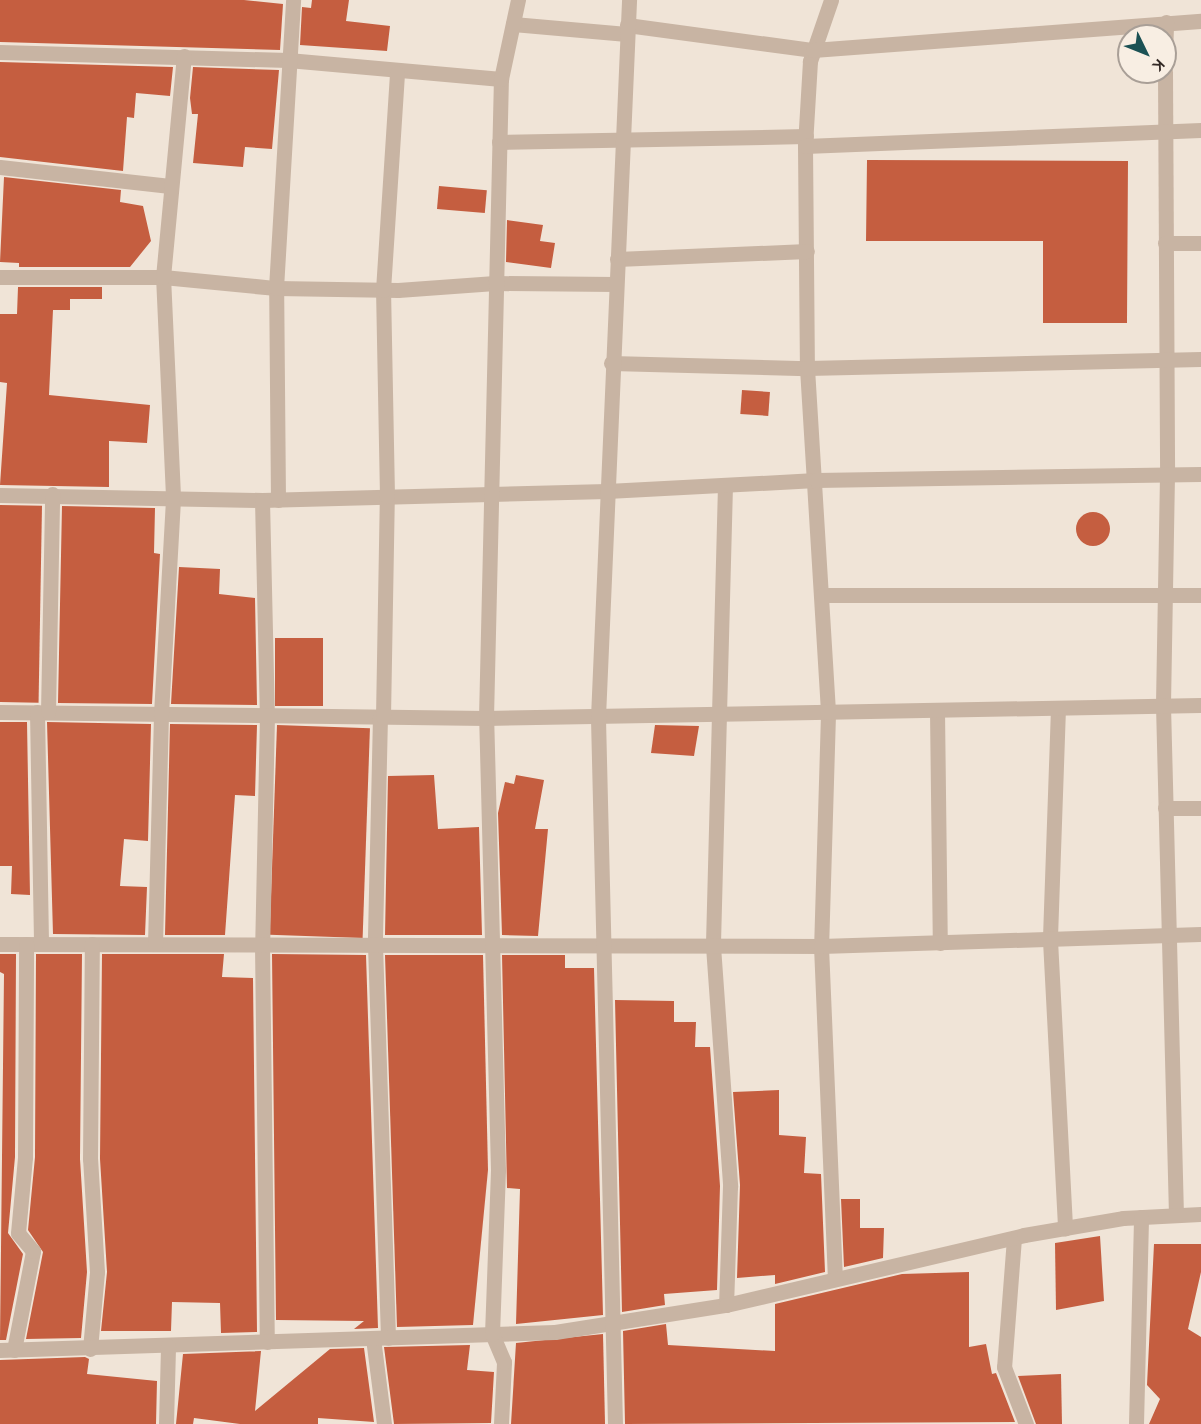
<!DOCTYPE html>
<style>
body{margin:0}
#map{position:relative;width:1201px;height:1424px;overflow:hidden;background:#f0e4d7;font-family:Karla,sans-serif}
div>[style]{position:absolute}
.building>*{inset:0;background:#c55e40;transform-origin:0 0}
.round{border-radius:50%}
.minor>*{height:15px;margin:-7.5px;padding:0 7.5px;transform-origin:7.5px;border-radius:7.5px;background:#c8b4a3}
span{translate:-50% -50%;white-space:nowrap;text-align:center;line-height:1.15;-webkit-text-stroke:4.5px #f8eee3;paint-order:stroke}
.north{position:absolute;left:1117px;top:24px;width:60px;height:60px;box-sizing:border-box;background:#f8eee3;border:2px solid #a99f97;border-radius:50%;rotate:133deg;font-size:16px;font-weight:700;line-height:24px;text-align:center;color:#332925}
.north::after{content:'';display:block;margin:auto;width:21px;height:27px;background:#1b5154;clip-path:polygon(50% 0,100% 100%,50% 72%,0 100%)}
</style>
<div id="map">
<div class="building">
<div style="clip-path:polygon(0 0,244px 0,283px 4px,280px 50px,0 42px)"></div>
<div style="clip-path:polygon(312px 0,349px 0,346px 21px,390px 26px,387px 51px,300px 45px,302px 7px,311px 8px)"></div>
<div style="clip-path:polygon(0 62px,173px 67px,170px 96px,136px 93px,134px 118px,127px 117px,123px 171px,0 157px)"></div>
<div style="clip-path:polygon(193px 67px,279px 70px,272px 149px,245px 147px,243px 167px,193px 163px,198px 114px,192px 114px,190px 98px)"></div>
<div style="clip-path:polygon(867px 160px,1128px 161px,1127px 323px,1043px 323px,1043px 241px,866px 241px)"></div>
<div style="clip-path:polygon(4px 177px,121px 190px,120px 202px,143px 206px,151px 241px,130px 267px,19px 267px,19px 263px,0 262px)"></div>
<div style="left:439px;top:186px;width:48px;height:23px;rotate:5deg"></div>
<div style="clip-path:polygon(507px 220px,543px 225px,540px 241px,555px 243px,551px 268px,506px 262px)"></div>
<div style="clip-path:polygon(18px 287px,102px 287px,102px 299px,70px 299px,70px 310px,53px 310px,49px 395px,150px 405px,147px 443px,109px 441px,109px 487px,0 485px,7px 383px,0 382px,0 314px,17px 314px)"></div>
<div style="left:742px;top:390px;width:28px;height:24px;rotate:4deg"></div>
<div style="left:0;top:505px;width:42px;height:197px;rotate:1deg"></div>
<div style="clip-path:polygon(62px 506px,155px 508px,154px 553px,160px 554px,152px 704px,58px 703px)"></div>
<div class="round" style="left:1076px;top:512px;width:34px;height:34px"></div>
<div style="clip-path:polygon(179px 567px,220px 569px,219px 594px,255px 598px,257px 705px,171px 704px)"></div>
<div style="left:275px;top:638px;width:48px;height:68px"></div>
<div style="clip-path:polygon(0 722px,27px 722px,30px 895px,11px 894px,12px 866px,0 866px)"></div>
<div style="clip-path:polygon(47px 722px,151px 724px,148px 841px,124px 839px,120px 886px,147px 887px,145px 935px,53px 934px)"></div>
<div style="clip-path:polygon(170px 724px,257px 725px,255px 796px,235px 795px,225px 935px,165px 935px)"></div>
<div style="left:277px;top:725px;width:93px;height:210px;rotate:2deg"></div>
<div style="clip-path:polygon(655px 725px,699px 726px,694px 756px,651px 753px)"></div>
<div style="clip-path:polygon(434px 775px,438px 829px,479px 827px,482px 935px,385px 935px,388px 776px)"></div>
<div style="clip-path:polygon(516px 775px,544px 780px,535px 829px,548px 829px,538px 936px,502px 935px,498px 813px,505px 782px,514px 784px)"></div>
<div style="clip-path:polygon(0 954px,16px 954px,15px 1157px,8px 1233px,23px 1254px,6px 1340px,0 1340px,4px 974px,0 972px)"></div>
<div style="clip-path:polygon(36px 954px,82px 954px,80px 1159px,87px 1272px,81px 1338px,26px 1339px,43px 1252px,28px 1230px,35px 1157px)"></div>
<div style="clip-path:polygon(102px 954px,224px 954px,222px 977px,253px 978px,257px 1332px,221px 1333px,220px 1303px,172px 1302px,171px 1331px,101px 1331px,107px 1272px,100px 1159px)"></div>
<div style="clip-path:polygon(272px 954px,366px 955px,378px 1328px,354px 1329px,364px 1321px,276px 1320px)"></div>
<div style="clip-path:polygon(385px 955px,483px 955px,488px 1170px,473px 1325px,397px 1327px)"></div>
<div style="clip-path:polygon(502px 955px,565px 955px,565px 968px,594px 968px,603px 1315px,516px 1324px,520px 1189px,507px 1188px)"></div>
<div style="clip-path:polygon(615px 1000px,674px 1001px,674px 1022px,696px 1022px,695px 1047px,710px 1047px,720px 1186px,717px 1290px,664px 1294px,665px 1305px,622px 1312px)"></div>
<div style="clip-path:polygon(779px 1090px,779px 1135px,806px 1137px,804px 1173px,821px 1174px,825px 1272px,775px 1284px,775px 1275px,737px 1278px,740px 1185px,733px 1092px)"></div>
<div style="clip-path:polygon(841px 1199px,860px 1199px,860px 1228px,884px 1228px,883px 1258px,844px 1267px)"></div>
<div style="clip-path:polygon(1100px 1236px,1104px 1301px,1056px 1310px,1055px 1243px)"></div>
<div style="clip-path:polygon(1154px 1244px,1201px 1244px,1201px 1272px,1188px 1329px,1201px 1337px,1201px 1424px,1149px 1424px,1160px 1399px,1147px 1385px)"></div>
<div style="clip-path:polygon(969px 1272px,969px 1347px,986px 1344px,992px 1374px,996px 1373px,1015px 1422px,625px 1424px,623px 1331px,666px 1324px,668px 1345px,775px 1351px,775px 1304px,902px 1274px)"></div>
<div style="clip-path:polygon(603px 1334px,605px 1424px,511px 1424px,516px 1343px)"></div>
<div style="clip-path:polygon(470px 1345px,467px 1370px,494px 1372px,491px 1423px,394px 1424px,384px 1347px)"></div>
<div style="clip-path:polygon(364px 1348px,374px 1422px,318px 1418px,318px 1424px,240px 1424px,194px 1418px,193px 1424px,176px 1424px,183px 1354px,261px 1351px,255px 1411px,330px 1349px)"></div>
<div style="clip-path:polygon(85px 1357px,89px 1359px,87px 1374px,157px 1381px,156px 1424px,0 1424px,0 1360px)"></div>
<div style="clip-path:polygon(1061px 1374px,1062px 1424px,1036px 1424px,1018px 1376px)"></div>
</div>
<div class="minor">
<div style="left:831px;top:0;width:65px;rotate:109deg"></div>
<div style="left:810px;top:61px;width:85px;rotate:93.4deg"></div>
<div style="left:805px;top:146px;width:222px;rotate:89.5deg"></div>
<div style="left:807px;top:368px;width:347px;rotate:86.5deg"></div>
<div style="left:828px;top:714px;width:232px;rotate:91.7deg"></div>
<div style="left:821px;top:946px;width:332px;rotate:87.6deg"></div>
<div style="left:513px;top:24px;width:114px;rotate:5deg"></div>
<div style="left:627px;top:25px;width:188px;rotate:7.7deg"></div>
<div style="left:813px;top:50px;width:389px;rotate:-4.3deg"></div>
<div style="left:0;top:52px;width:288px;rotate:1.6deg"></div>
<div style="left:288px;top:60px;width:214px;rotate:5.1deg"></div>
<div style="left:1165px;top:55px;width:33px;rotate:-88deg"></div>
<div style="left:1165px;top:72px;width:403px;rotate:89.7deg"></div>
<div style="left:1167px;top:475px;width:230px;rotate:91deg"></div>
<div style="left:1163px;top:705px;width:510px;rotate:88.54deg"></div>
<div style="left:499px;top:142px;width:307px;rotate:-1.1deg"></div>
<div style="left:805px;top:146px;width:396px;rotate:-2.3deg"></div>
<div style="left:0;top:167px;width:171px;rotate:6.4deg"></div>
<div style="left:1165px;top:243px;width:36px"></div>
<div style="left:617px;top:259px;width:190px;rotate:-2.4deg"></div>
<div style="left:0;top:277px;width:163px"></div>
<div style="left:163px;top:277px;width:114px;rotate:5.6deg"></div>
<div style="left:276px;top:288px;width:122px;rotate:0.9deg"></div>
<div style="left:398px;top:290px;width:97px;rotate:-4.1deg"></div>
<div style="left:495px;top:283px;width:121px;rotate:0.5deg"></div>
<div style="left:611px;top:363px;width:196px;rotate:1.5deg"></div>
<div style="left:807px;top:368px;width:394px;rotate:-1.3deg"></div>
<div style="left:725px;top:485px;width:461px;rotate:91.5deg"></div>
<div style="left:713px;top:946px;width:241px;rotate:85.9deg"></div>
<div style="left:730px;top:1186px;width:119px;rotate:91.9deg"></div>
<div style="left:0;top:495px;width:262px;rotate:1.1deg"></div>
<div style="left:262px;top:500px;width:345px;rotate:-1.5deg"></div>
<div style="left:607px;top:491px;width:209px;rotate:-3deg"></div>
<div style="left:816px;top:480px;width:385px;rotate:-0.9deg"></div>
<div style="left:262px;top:500px;width:215px;rotate:88.7deg"></div>
<div style="left:267px;top:715px;width:230px;rotate:91.2deg"></div>
<div style="left:262px;top:945px;width:397px;rotate:89.3deg"></div>
<div style="left:278px;top:500px;width:212px;rotate:-90.5deg"></div>
<div style="left:276px;top:288px;width:289px;rotate:-86.6deg"></div>
<div style="left:822px;top:595px;width:379px"></div>
<div style="left:1058px;top:708px;width:232px;rotate:92deg"></div>
<div style="left:1050px;top:940px;width:289px;rotate:87deg"></div>
<div style="left:937px;top:711px;width:232px;rotate:89.3deg"></div>
<div style="left:0;top:712px;width:486px;rotate:0.7deg"></div>
<div style="left:486px;top:718px;width:715px;rotate:-1.04deg"></div>
<div style="left:37px;top:712px;width:232px;rotate:89deg"></div>
<div style="left:48px;top:712px;width:218px;rotate:-88.9deg"></div>
<div style="left:380px;top:716px;width:229px;rotate:91.3deg"></div>
<div style="left:375px;top:945px;width:393px;rotate:88.1deg"></div>
<div style="left:383px;top:717px;width:221px;rotate:-89deg"></div>
<div style="left:387px;top:496px;width:206px;rotate:-91.1deg"></div>
<div style="left:383px;top:290px;width:217px;rotate:-86.3deg"></div>
<div style="left:1165px;top:808px;width:36px"></div>
<div style="left:0;top:944px;width:821px;rotate:0.14deg"></div>
<div style="left:821px;top:946px;width:380px;rotate:-1.8deg"></div>
<div style="left:155px;top:944px;width:230px;rotate:-88.5deg"></div>
<div style="left:161px;top:714px;width:218px;rotate:-86.8deg"></div>
<div style="left:173px;top:496px;width:219px;rotate:-92.6deg"></div>
<div style="left:163px;top:277px;width:222px;rotate:-84.6deg"></div>
<div style="left:1014px;top:1238px;width:129px;rotate:94.4deg"></div>
<div style="left:1004px;top:1367px;width:61px;rotate:68.9deg"></div>
<div style="left:373px;top:1338px;width:87px;rotate:82.7deg"></div>
<div style="left:90px;top:1349px;width:77px;rotate:-84.8deg"></div>
<div style="left:97px;top:1272px;width:113px;rotate:-93.5deg"></div>
<div style="left:90px;top:1159px;width:215px;rotate:-89.5deg"></div>
<div style="left:0;top:1350px;width:555px;rotate:-1.86deg"></div>
<div style="left:555px;top:1332px;width:173px;rotate:-9deg"></div>
<div style="left:726px;top:1305px;width:306px;rotate:-13.2deg"></div>
<div style="left:1024px;top:1235px;width:100px;rotate:-9.7deg"></div>
<div style="left:1123px;top:1218px;width:78px;rotate:-2.9deg"></div>
<div style="left:14px;top:1350px;width:101px;rotate:-79.1deg"></div>
<div style="left:33px;top:1251px;width:23px;rotate:-130deg"></div>
<div style="left:18px;top:1233px;width:76px;rotate:-84.7deg"></div>
<div style="left:25px;top:1157px;width:213px;rotate:-89.7deg"></div>
<div style="left:166px;top:1424px;width:78px;rotate:-88.5deg"></div>
<div style="left:501px;top:1424px;width:62px;rotate:-87.2deg"></div>
<div style="left:504px;top:1362px;width:30px;rotate:-113deg"></div>
<div style="left:492px;top:1334px;width:164px;rotate:-87.9deg"></div>
<div style="left:498px;top:1170px;width:452px;rotate:-91.5deg"></div>
<div style="left:486px;top:718px;width:639px;rotate:-88.66deg"></div>
<div style="left:501px;top:79px;width:81px;rotate:-77.9deg"></div>
<div style="left:615px;top:1424px;width:707px;rotate:-91.38deg"></div>
<div style="left:598px;top:717px;width:718px;rotate:-87.52deg"></div>
<div style="left:1136px;top:1424px;width:207px;rotate:-88.6deg"></div>
</div>
<div class="north">K</div>
</div>
